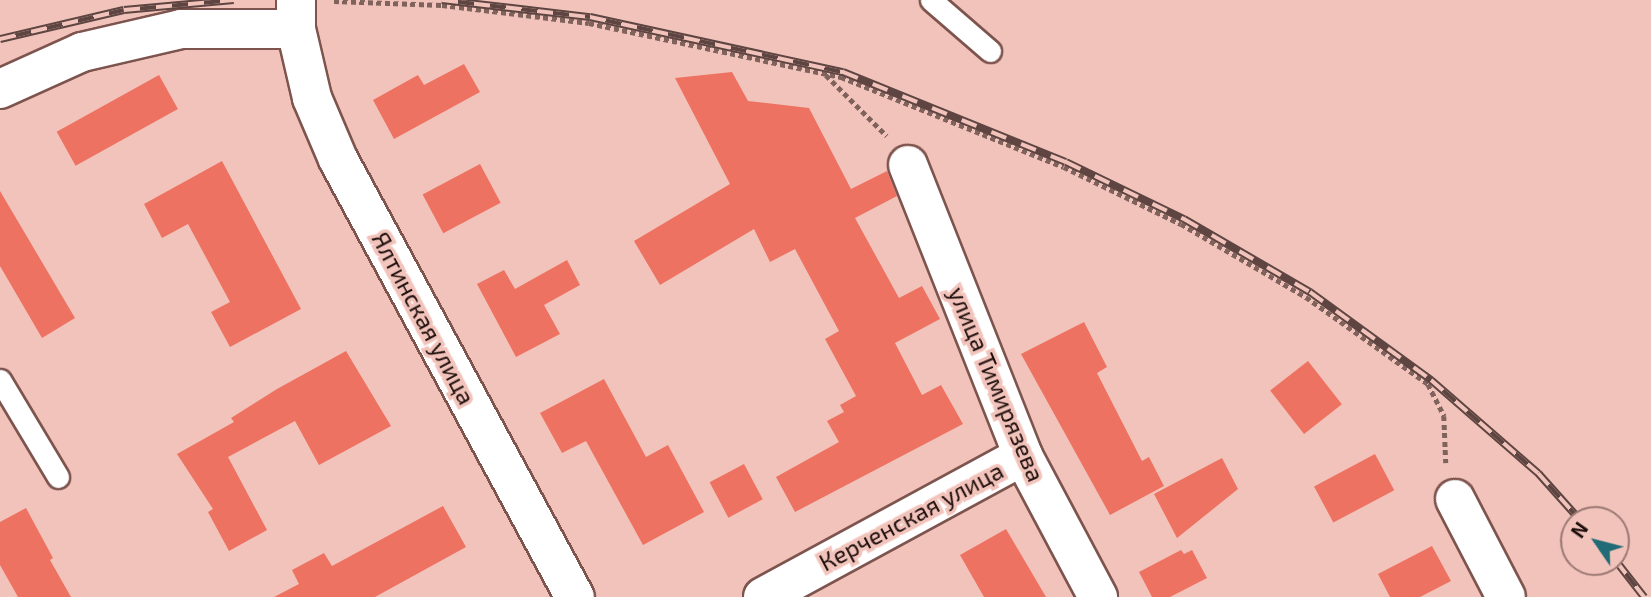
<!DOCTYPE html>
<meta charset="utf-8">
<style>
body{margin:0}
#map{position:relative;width:1651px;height:597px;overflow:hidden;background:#f2c3bb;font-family:"Exo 2",sans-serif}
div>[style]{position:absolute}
.building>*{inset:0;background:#ed7262;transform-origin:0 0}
.path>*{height:4.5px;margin-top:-2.25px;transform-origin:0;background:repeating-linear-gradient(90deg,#80625d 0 5px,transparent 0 8.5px)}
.roads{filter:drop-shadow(2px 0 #7d544e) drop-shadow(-2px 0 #7d544e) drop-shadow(0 2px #7d544e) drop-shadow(0 -2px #7d544e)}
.lane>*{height:21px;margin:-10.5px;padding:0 10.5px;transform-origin:10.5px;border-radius:10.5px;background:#fff}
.street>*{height:38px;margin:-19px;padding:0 19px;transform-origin:19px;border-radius:19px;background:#fff}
.rail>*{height:8px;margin-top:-4px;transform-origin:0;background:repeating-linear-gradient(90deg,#f2c3bb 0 16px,#5e4541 0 32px);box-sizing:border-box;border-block:2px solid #5e4541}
span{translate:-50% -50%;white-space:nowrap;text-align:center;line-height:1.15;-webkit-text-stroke:7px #f2c3bb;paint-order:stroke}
.street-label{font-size:24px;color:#1b0c0a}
.north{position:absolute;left:1560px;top:506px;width:70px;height:70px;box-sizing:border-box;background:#f2c3bb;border:2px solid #9c7a74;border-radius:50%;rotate:305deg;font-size:19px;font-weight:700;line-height:28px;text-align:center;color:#1b0c0a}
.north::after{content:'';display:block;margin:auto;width:24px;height:32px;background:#216b76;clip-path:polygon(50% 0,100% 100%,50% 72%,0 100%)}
</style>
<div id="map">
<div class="building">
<div style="clip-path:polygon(464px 64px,480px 92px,394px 139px,373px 100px,418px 75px,424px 85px)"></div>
<div style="clip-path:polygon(732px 72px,748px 101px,809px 108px,851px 189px,887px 171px,897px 196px,855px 218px,899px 298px,922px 286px,940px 319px,895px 343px,922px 395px,941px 385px,963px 424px,795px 512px,776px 477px,839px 442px,827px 421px,844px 412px,840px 405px,856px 396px,825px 339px,839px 331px,795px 249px,770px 262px,754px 229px,660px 285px,634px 241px,730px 184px,675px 78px)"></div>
<div style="left:159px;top:75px;width:39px;height:117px;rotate:61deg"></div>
<div style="clip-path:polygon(222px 161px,301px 309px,230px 347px,211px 312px,230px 302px,188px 224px,162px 238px,144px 204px)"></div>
<div style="left:480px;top:164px;width:44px;height:65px;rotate:62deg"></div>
<div style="clip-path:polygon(0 191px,75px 318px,42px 338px,0 266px)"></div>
<div style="clip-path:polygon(567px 260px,580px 285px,544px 305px,560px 334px,516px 357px,477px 284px,504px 270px,515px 289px)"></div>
<div style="clip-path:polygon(1084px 322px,1107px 367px,1097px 373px,1142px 461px,1149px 457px,1164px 486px,1110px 515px,1021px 354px)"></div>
<div style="clip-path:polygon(346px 351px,391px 426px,319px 465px,295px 421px,228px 457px,267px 530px,229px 551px,208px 512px,213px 509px,177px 454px,234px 422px,231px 418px,277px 389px)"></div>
<div style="left:1308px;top:361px;width:55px;height:48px;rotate:52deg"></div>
<div style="clip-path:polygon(604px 379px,646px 457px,668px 445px,704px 512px,643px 545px,586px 441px,562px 453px,540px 413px)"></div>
<div style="left:1375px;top:454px;width:41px;height:69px;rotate:62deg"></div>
<div style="clip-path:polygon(1222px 458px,1238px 489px,1177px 538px,1154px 494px)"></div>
<div style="left:744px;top:464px;width:40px;height:39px;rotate:62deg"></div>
<div style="clip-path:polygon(443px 506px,466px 547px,375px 597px,274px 597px,299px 584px,292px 570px,324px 553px,332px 566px)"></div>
<div style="clip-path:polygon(26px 508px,53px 558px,50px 560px,71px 597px,18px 597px,0 565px,0 522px)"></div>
<div style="clip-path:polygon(1006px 529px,1046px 597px,984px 597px,960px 555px)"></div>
<div style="clip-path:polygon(1432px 546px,1451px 581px,1420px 597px,1390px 597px,1378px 574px)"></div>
<div style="clip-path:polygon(1181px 550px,1184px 554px,1192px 550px,1207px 578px,1170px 597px,1152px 597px,1139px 572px)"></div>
</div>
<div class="path">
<div style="left:334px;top:1px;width:108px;rotate:2.1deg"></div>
<div style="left:442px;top:5px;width:148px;rotate:7deg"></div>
<div style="left:589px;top:23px;width:258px;rotate:12.1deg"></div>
<div style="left:841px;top:77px;width:240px;rotate:22deg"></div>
<div style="left:1064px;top:167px;width:130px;rotate:26deg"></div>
<div style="left:1181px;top:224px;width:145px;rotate:30.3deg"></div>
<div style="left:1306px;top:297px;width:150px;rotate:35.5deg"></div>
<div style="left:1428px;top:384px;width:36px;rotate:63deg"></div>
<div style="left:1444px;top:416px;width:47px;rotate:87.6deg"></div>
<div style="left:826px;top:75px;width:86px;rotate:45deg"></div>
</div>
<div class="roads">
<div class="lane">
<div style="left:931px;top:0;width:78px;rotate:40.8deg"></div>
<div style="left:0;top:380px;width:113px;rotate:59.1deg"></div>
</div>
<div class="street">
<div style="left:296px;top:0;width:29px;rotate:90deg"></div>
<div style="left:296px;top:29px;width:71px;rotate:76.9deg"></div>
<div style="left:312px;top:98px;width:66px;rotate:66.9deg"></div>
<div style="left:338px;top:159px;width:498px;rotate:61.6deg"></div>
<div style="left:0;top:89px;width:90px;rotate:-24.3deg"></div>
<div style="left:82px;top:52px;width:102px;rotate:-13.1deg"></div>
<div style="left:181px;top:29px;width:115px"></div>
<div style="left:908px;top:165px;width:313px;rotate:68.4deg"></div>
<div style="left:1023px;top:456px;width:160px;rotate:62deg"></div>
<div style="left:1455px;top:499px;width:110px;rotate:62.5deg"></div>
<div style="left:763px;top:597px;width:296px;rotate:-28.5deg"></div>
</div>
</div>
<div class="rail">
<div style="left:442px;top:0;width:149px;rotate:6.6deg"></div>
<div style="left:590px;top:17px;width:259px;rotate:12.3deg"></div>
<div style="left:843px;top:72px;width:240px;rotate:22deg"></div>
<div style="left:1066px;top:162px;width:131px;rotate:25.8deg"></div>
<div style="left:1184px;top:219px;width:146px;rotate:30.1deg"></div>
<div style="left:1310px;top:292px;width:150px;rotate:36deg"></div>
<div style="left:1431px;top:380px;width:142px;rotate:41deg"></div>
<div style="left:1538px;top:473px;width:63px;rotate:48.2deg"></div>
<div style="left:0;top:39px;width:127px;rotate:-13.2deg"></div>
<div style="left:124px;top:10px;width:110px;rotate:-5.2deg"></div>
<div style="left:1616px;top:561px;width:46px;rotate:52.1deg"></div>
</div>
<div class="street-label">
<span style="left:424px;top:318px;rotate:62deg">Ялтинская улица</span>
<span style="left:997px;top:384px;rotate:67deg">улица Тимирязева</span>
<span style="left:911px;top:516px;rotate:-28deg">Керченская улица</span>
</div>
<div class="north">N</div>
</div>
